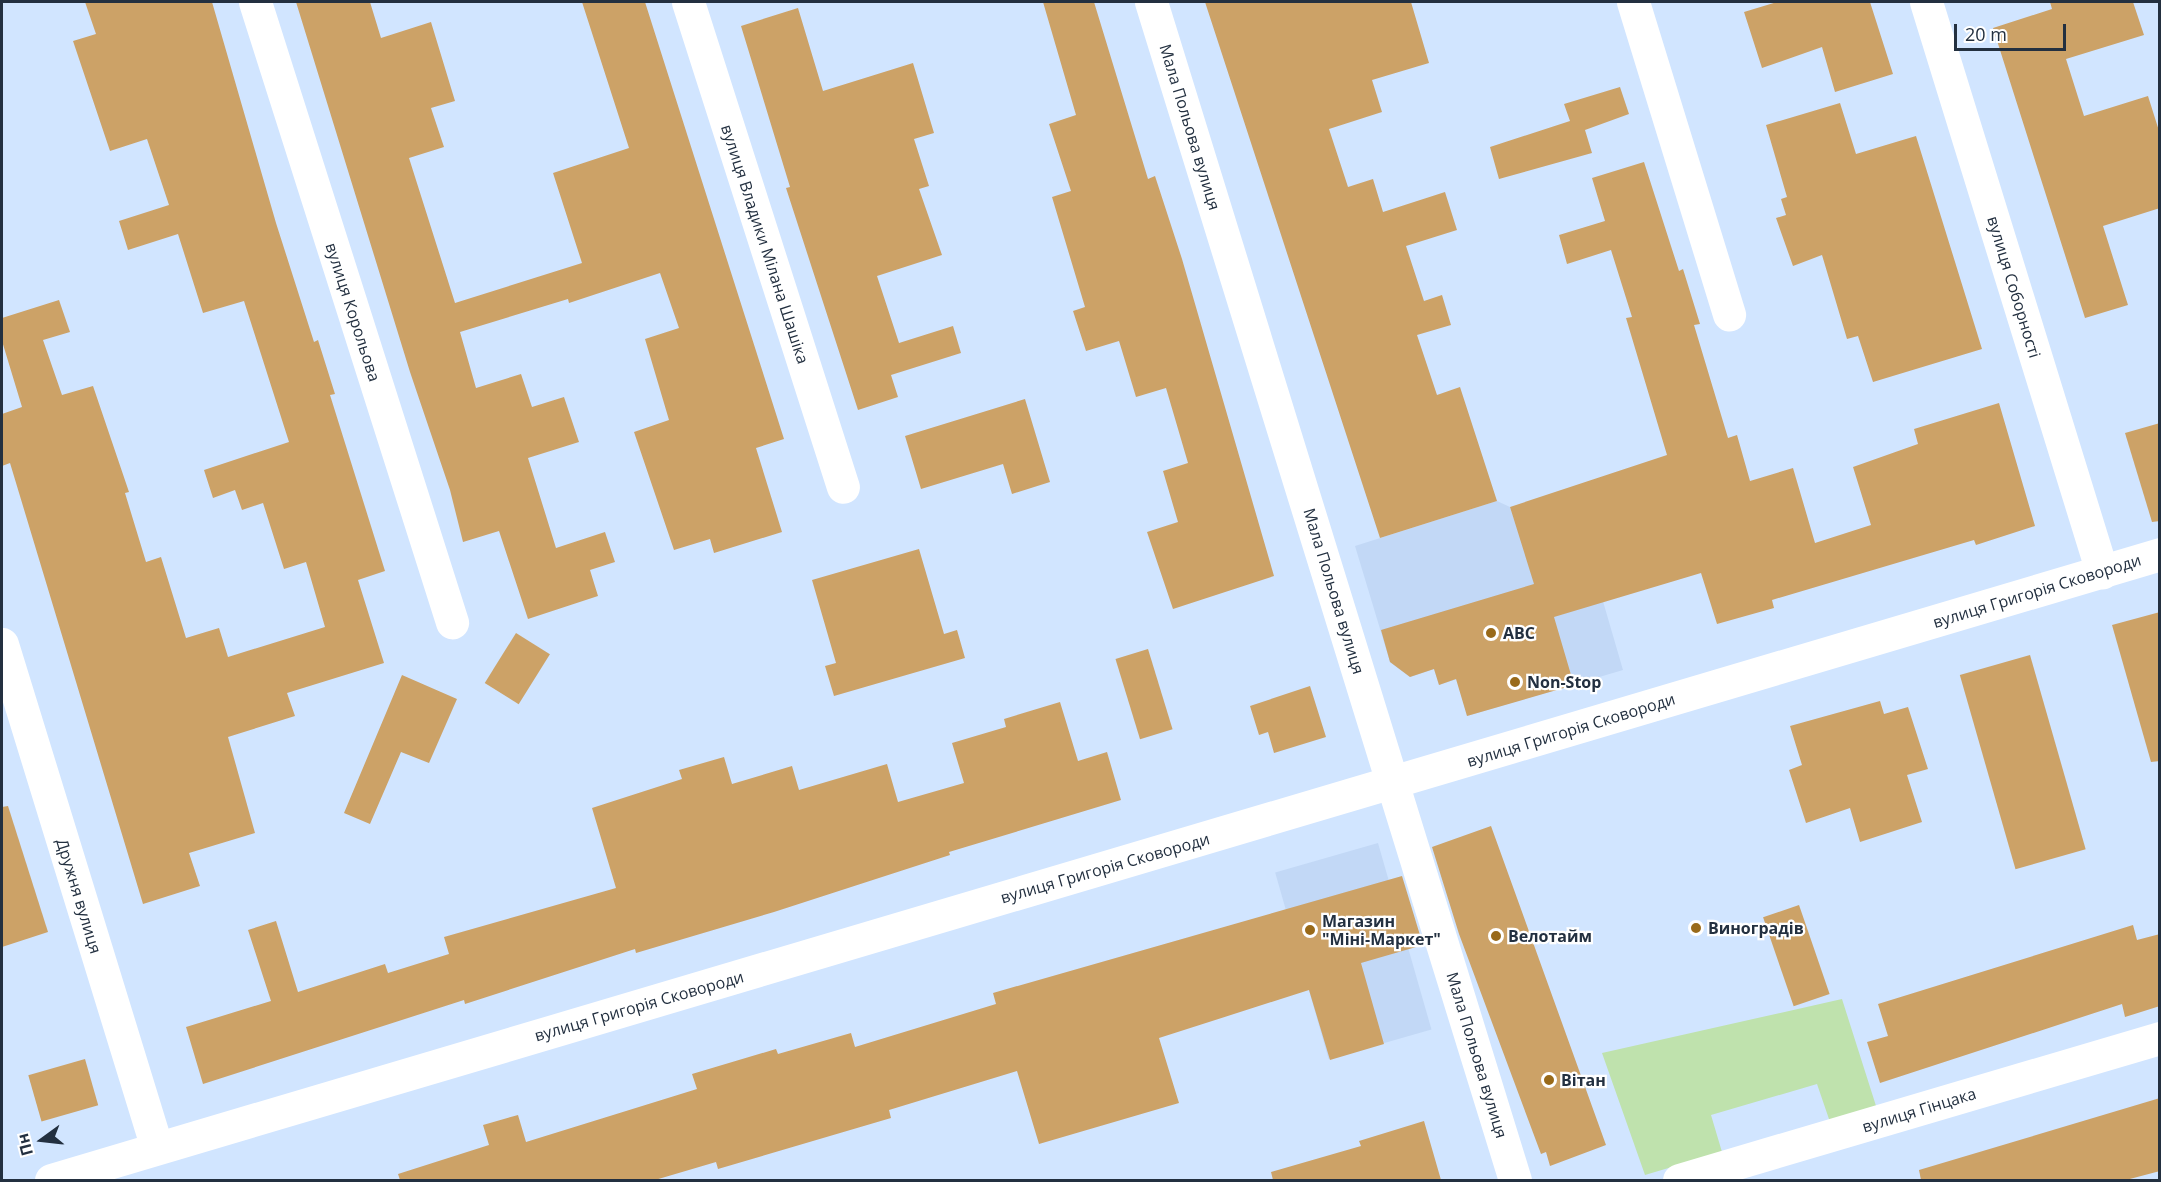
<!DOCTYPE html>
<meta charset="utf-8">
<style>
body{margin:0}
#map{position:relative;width:2161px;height:1182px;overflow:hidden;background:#d1e5ff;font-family:"Open Sans",sans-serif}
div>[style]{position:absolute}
.built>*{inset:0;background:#c2d8f6;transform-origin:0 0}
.green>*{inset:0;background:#bfe2ad}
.building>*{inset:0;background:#cca267;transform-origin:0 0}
.minor>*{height:33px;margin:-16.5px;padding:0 16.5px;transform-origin:16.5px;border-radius:16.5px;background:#fff}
.major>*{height:33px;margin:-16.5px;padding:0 16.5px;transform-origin:16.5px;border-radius:16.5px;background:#fff}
.dots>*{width:16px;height:16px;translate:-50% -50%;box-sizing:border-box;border:3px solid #fff;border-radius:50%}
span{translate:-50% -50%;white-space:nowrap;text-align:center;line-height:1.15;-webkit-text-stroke:4.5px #fff;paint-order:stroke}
.street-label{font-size:16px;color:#233040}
.poi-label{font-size:16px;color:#233040;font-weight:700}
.left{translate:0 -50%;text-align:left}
.frame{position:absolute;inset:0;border:3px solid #233040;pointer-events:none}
.north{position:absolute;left:12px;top:1110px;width:60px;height:60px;-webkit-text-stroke:4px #fff;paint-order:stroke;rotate:255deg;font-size:16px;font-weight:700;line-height:24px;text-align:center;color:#233040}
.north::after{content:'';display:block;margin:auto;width:21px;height:27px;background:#233040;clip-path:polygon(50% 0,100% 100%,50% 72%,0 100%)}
.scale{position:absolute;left:1954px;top:24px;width:112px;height:27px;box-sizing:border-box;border:3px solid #233040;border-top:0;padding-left:8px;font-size:18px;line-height:21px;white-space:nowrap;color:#233040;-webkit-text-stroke:4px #fff;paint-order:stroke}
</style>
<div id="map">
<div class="built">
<div style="clip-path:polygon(1497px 501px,1510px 507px,1518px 531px,1577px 512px,1623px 670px,1467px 716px,1457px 679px,1439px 685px,1434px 669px,1410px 677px,1390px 662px,1355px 546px)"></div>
<div style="left:1378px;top:843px;width:194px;height:107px;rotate:74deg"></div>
</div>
<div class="green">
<div style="clip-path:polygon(1842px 999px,1877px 1109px,1830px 1122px,1817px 1084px,1711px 1115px,1722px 1152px,1645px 1175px,1602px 1053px)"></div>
</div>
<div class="building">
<div style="clip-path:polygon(85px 2px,212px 2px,276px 223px,314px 342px,318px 340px,335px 394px,330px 395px,385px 571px,358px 580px,384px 663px,287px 693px,295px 716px,228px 737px,255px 833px,189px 853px,200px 886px,143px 904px,10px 463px,2px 466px,2px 414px,22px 407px,2px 341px,2px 318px,59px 300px,70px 332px,43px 340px,62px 395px,93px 386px,129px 492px,125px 493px,146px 562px,161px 557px,186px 638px,219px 628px,228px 657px,325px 627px,306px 562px,284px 569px,263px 503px,242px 510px,235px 490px,213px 498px,204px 470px,289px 442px,244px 301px,203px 313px,178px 234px,128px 250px,119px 221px,169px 205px,147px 139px,110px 151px,73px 41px,96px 34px)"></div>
<div style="clip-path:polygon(296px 2px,370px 2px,381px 38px,431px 22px,455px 101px,431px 108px,444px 147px,409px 158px,455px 303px,582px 263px,553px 173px,629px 148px,582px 2px,645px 2px,784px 439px,756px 448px,782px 532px,714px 553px,710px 539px,674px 550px,634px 432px,669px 420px,645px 339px,679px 328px,660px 273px,569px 303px,568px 299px,460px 332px,476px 388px,521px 374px,532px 407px,564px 397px,579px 442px,528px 458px,556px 548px,605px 532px,615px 562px,590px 570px,598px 596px,528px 619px,499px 531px,463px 542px,450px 490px,410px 372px)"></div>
<div style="clip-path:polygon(1043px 2px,1094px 2px,1148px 179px,1155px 176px,1182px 259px,1274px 576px,1173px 609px,1147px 532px,1178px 522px,1163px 471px,1188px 463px,1166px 388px,1136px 397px,1119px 341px,1086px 351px,1073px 311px,1085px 307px,1052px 197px,1071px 191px,1049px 124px,1076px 115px)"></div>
<div style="clip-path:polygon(1205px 2px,1411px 2px,1429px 63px,1372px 80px,1382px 112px,1329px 129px,1348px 187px,1373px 179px,1383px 212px,1445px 192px,1457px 230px,1406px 246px,1424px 301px,1442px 295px,1451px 325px,1417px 335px,1437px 395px,1460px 387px,1497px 501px,1380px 538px)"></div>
<div style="clip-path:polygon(1777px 2px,1870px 2px,1893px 74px,1835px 92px,1822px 47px,1762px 68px,1744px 12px)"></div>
<div style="clip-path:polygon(2050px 2px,2133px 2px,2144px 35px,2066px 59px,2084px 116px,2148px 96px,2160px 134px,2160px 208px,2103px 226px,2128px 305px,2085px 318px,1993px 28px,2052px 9px)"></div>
<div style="clip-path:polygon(798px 8px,823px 91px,913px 63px,934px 133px,914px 139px,929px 186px,919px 189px,942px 255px,877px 276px,899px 343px,953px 326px,961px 353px,891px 375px,898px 397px,858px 410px,786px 188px,790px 187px,741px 26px)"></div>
<div style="clip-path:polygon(1620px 87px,1629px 114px,1585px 130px,1592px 153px,1499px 179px,1490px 147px,1570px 121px,1564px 104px)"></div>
<div style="clip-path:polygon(1840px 103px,1856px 154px,1916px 136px,1982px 349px,1873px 382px,1858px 336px,1847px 339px,1822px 255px,1793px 266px,1776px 218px,1786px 215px,1781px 199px,1787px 197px,1766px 125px)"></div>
<div style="clip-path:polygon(1644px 162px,1679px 271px,1683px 269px,1700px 324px,1694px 325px,1728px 438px,1737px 435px,1750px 481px,1793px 468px,1815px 543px,1871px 525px,1853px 467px,1918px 444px,1914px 429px,1999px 403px,2035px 526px,1976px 545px,1974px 540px,1772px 600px,1774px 608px,1717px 624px,1701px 573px,1554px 617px,1574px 685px,1467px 716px,1456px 679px,1439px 685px,1434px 669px,1410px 677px,1390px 662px,1381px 630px,1534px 584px,1510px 507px,1667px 455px,1626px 318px,1632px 317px,1611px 250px,1567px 264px,1559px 235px,1605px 221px,1592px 178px)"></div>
<div style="clip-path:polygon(1025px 399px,1050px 482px,1012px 494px,1003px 464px,921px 489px,905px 436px)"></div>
<div style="clip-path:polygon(2160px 423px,2160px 521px,2152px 522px,2125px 433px)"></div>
<div style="clip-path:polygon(919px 549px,944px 634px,957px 630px,965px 658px,834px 696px,825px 666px,836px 663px,812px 580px)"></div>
<div style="clip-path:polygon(2160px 612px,2160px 761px,2151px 762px,2112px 625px)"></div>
<div style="left:516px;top:633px;width:40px;height:59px;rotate:32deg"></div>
<div style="left:1148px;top:649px;width:84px;height:34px;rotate:73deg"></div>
<div style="left:2030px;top:655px;width:202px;height:73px;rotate:74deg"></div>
<div style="clip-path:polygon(402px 675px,457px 699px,429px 763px,401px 752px,370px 824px,344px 813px)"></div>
<div style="clip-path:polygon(1310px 686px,1326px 737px,1274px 753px,1268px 732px,1259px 735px,1250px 706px)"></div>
<div style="clip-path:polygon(1880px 701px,1884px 714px,1908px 707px,1928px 769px,1907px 775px,1922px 822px,1860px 842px,1850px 808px,1806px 823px,1789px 770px,1802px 765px,1790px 726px)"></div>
<div style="clip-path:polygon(1060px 702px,1078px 761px,1107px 752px,1121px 800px,949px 852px,950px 855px,774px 912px,636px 953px,635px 949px,465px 1004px,464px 1000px,203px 1084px,186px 1027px,271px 1001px,248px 930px,276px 921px,298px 992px,385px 964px,388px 973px,449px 954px,444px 937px,616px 888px,592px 808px,682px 779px,679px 770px,724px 757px,732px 784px,792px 766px,799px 790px,887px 764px,898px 802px,964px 783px,952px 743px,1006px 727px,1004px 719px)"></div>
<div style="clip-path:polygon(8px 806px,48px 932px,2px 947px,2px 807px)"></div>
<div style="clip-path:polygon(1491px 826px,1606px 1145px,1550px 1166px,1546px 1152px,1541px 1154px,1459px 934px,1432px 847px)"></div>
<div style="clip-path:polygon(1402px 876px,1423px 945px,1361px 963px,1384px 1044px,1330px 1060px,1309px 990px,1159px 1038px,1179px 1103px,1039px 1144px,1017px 1071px,889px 1110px,891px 1118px,718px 1169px,716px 1162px,655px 1180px,400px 1180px,398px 1174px,489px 1145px,483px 1125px,518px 1115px,526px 1142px,697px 1089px,692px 1074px,776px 1049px,778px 1054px,851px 1033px,855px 1047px,996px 1004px,993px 993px)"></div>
<div style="left:1799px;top:905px;width:94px;height:38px;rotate:71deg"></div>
<div style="clip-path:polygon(2133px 925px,2137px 940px,2160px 934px,2160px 1006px,2125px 1017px,2122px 1004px,1880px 1083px,1867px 1042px,1888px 1036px,1878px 1004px)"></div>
<div style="left:85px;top:1059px;width:48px;height:59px;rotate:74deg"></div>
<div style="clip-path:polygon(2160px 1098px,2160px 1171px,2126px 1180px,1921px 1180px,1919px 1170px)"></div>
<div style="clip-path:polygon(1424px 1121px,1441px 1180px,1273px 1180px,1271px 1172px,1361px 1146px,1359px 1141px)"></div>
</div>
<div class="minor">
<div style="left:255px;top:2px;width:651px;rotate:72.37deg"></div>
<div style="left:688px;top:2px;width:509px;rotate:72.28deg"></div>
<div style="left:1151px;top:2px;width:1233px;rotate:72.83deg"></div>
<div style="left:1633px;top:2px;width:327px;rotate:72.9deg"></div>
<div style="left:1926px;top:2px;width:597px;rotate:72.84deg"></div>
<div style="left:2px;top:644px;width:527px;rotate:72.91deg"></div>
<div style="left:1679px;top:1180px;width:502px;rotate:-16.45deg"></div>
</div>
<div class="major">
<div style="left:51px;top:1180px;width:2200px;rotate:-16.53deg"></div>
</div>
<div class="dots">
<div style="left:1491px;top:633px;background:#996a1a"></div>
<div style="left:1515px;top:682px;background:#996a1a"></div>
<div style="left:1696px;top:928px;background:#996a1a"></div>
<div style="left:1310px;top:930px;background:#996a1a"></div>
<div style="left:1496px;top:936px;background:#996a1a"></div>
<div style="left:1549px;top:1080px;background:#996a1a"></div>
</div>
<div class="street-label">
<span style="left:1190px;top:127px;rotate:73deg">Мала Польова вулиця</span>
<span style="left:765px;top:244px;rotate:72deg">вулиця Владики Мілана Шашіка</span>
<span style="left:2014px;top:287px;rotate:73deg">вулиця Соборності</span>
<span style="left:353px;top:312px;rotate:72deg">вулиця Корольова</span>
<span style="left:1334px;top:591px;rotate:73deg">Мала Польова вулиця</span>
<span style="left:2037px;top:591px;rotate:-17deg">вулиця Григорія Сковороди</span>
<span style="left:1571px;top:730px;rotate:-17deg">вулиця Григорія Сковороди</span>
<span style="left:1105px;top:868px;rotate:-16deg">вулиця Григорія Сковороди</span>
<span style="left:79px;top:896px;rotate:73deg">Дружня вулиця</span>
<span style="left:639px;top:1006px;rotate:-16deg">вулиця Григорія Сковороди</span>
<span style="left:1477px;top:1055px;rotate:73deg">Мала Польова вулиця</span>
<span style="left:1919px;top:1110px;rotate:-17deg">вулиця Гінцака</span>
</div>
<div class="poi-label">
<span class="left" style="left:1503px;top:633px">ABC</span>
<span class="left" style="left:1527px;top:682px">Non-Stop</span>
<span class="left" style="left:1322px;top:930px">Магазин<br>"Міні-Маркет"</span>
<span class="left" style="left:1708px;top:928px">Виноградів</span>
<span class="left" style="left:1508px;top:936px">Велотайм</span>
<span class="left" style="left:1561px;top:1080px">Вітан</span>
</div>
<div class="frame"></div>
<div class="north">Пн</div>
<div class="scale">20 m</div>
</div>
